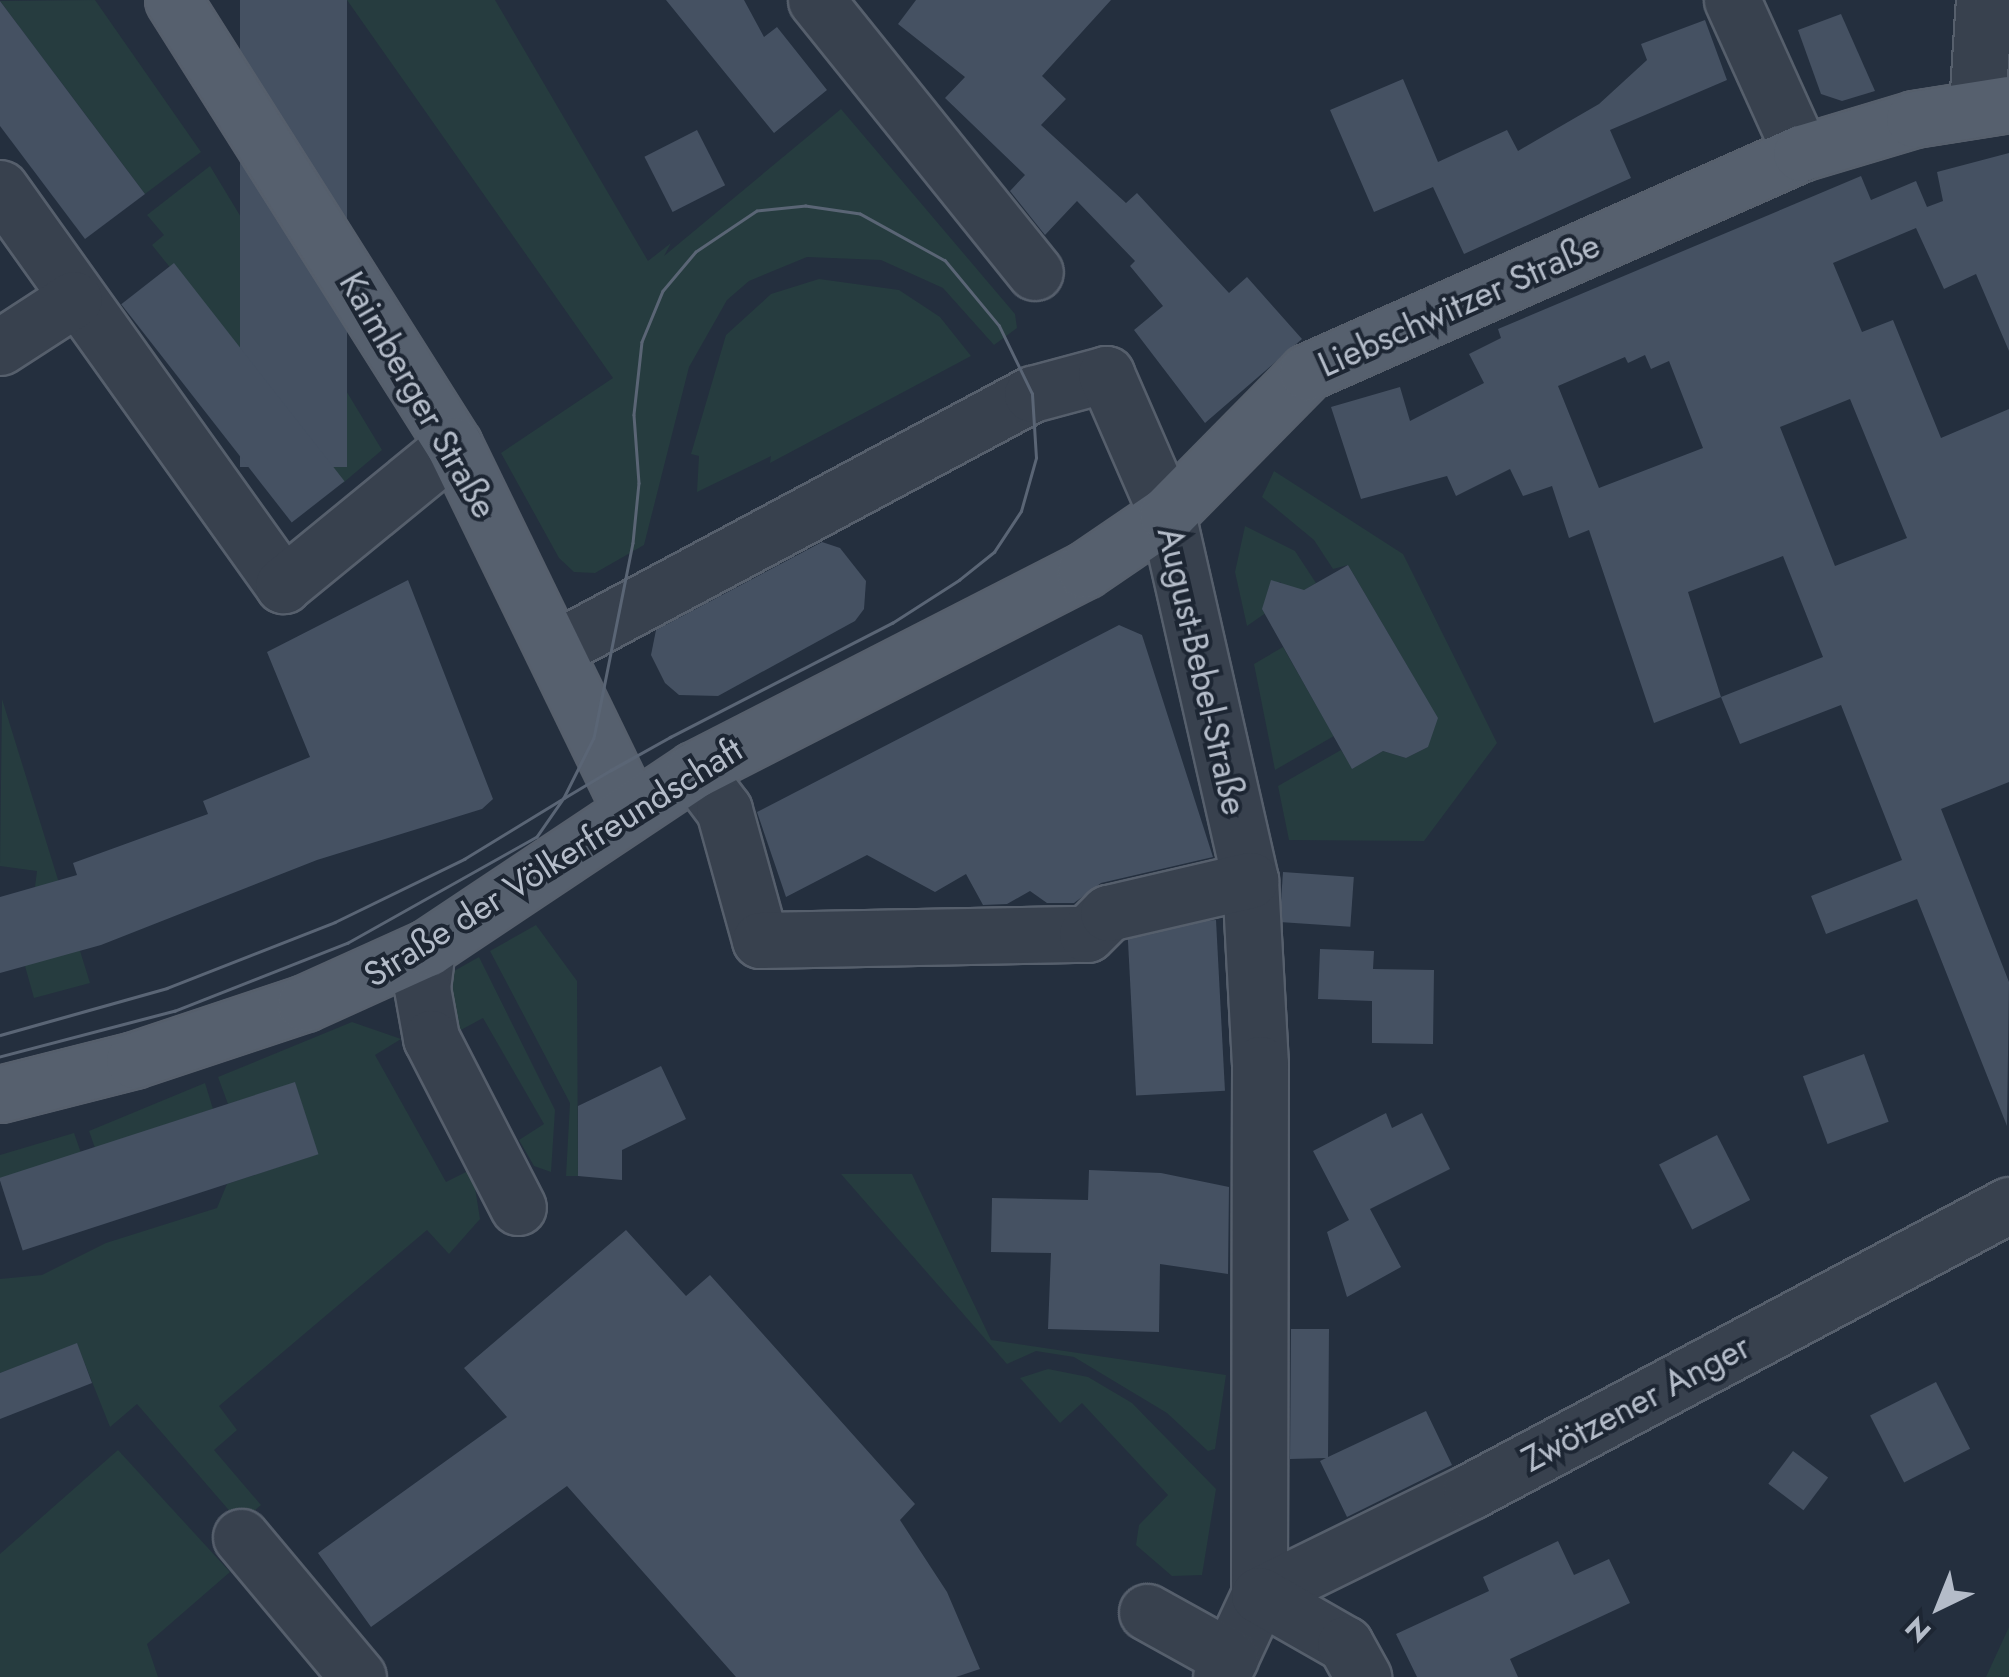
<!DOCTYPE html>
<meta charset="utf-8">
<style>
body{margin:0}
#map{position:relative;width:2009px;height:1677px;overflow:hidden;background:#242f3e;font-family:Jost,sans-serif}
div>[style]{position:absolute}
.green>*{inset:0;background:#263c3f}
.building>*{inset:0;background:#455162;transform-origin:0 0}
.roads{filter:drop-shadow(2px 0 #565f6c) drop-shadow(-2px 0 #565f6c) drop-shadow(0 2px #565f6c) drop-shadow(0 -2px #565f6c)}
.minor>*{height:55px;margin:-27.5px;padding:0 27.5px;transform-origin:27.5px;border-radius:27.5px;background:#38414e}
.major>*{height:55px;margin:-27.5px;padding:0 27.5px;transform-origin:27.5px;border-radius:27.5px;background:#56606e}
.tram>*{height:2.5px;margin:-1.25px;padding:0 1.25px;transform-origin:1.25px;border-radius:1.25px;background:#5a6575}
span{translate:-50% -50%;white-space:nowrap;text-align:center;line-height:1.15;-webkit-text-stroke:8px #1d2633;paint-order:stroke}
.street-label{font-size:35px;color:#b4bcc9}
.north{position:absolute;left:1889px;top:1557px;width:100px;height:100px;-webkit-text-stroke:8px #1d2633;paint-order:stroke;rotate:223deg;font-size:28px;font-weight:700;line-height:40px;text-align:center;color:#b4bcc9}
.north::after{content:'';display:block;margin:auto;width:35px;height:45px;background:#b4bcc9;clip-path:polygon(50% 0,100% 100%,50% 72%,0 100%)}
</style>
<div id="map">
<div class="green">
<div style="clip-path:polygon(95px 0,201px 152px,145px 194px,0 1px)"></div>
<div style="clip-path:polygon(347px 0,495px 0,648px 261px,671px 243px,664px 256px,841px 109px,1015px 314px,1017px 328px,994px 345px,943px 288px,881px 260px,807px 257px,749px 281px,727px 300px,689px 367px,644px 545px,595px 573px,574px 572px,559px 558px,501px 453px,613px 378px)"></div>
<div style="clip-path:polygon(210px 166px,382px 450px,343px 483px,152px 245px,164px 235px,147px 215px)"></div>
<div style="clip-path:polygon(819px 279px,899px 290px,940px 317px,971px 356px,770px 463px,771px 456px,697px 492px,699px 456px,691px 454px,726px 335px,771px 294px)"></div>
<div style="clip-path:polygon(1274px 471px,1403px 554px,1497px 743px,1424px 841px,1289px 840px,1278px 786px,1341px 750px,1353px 768px,1383px 751px,1406px 758px,1428px 747px,1423px 693px,1348px 565px,1333px 569px,1314px 540px,1262px 497px)"></div>
<div style="clip-path:polygon(1245px 526px,1295px 551px,1316px 583px,1296px 595px,1280px 582px,1268px 589px,1270px 610px,1247px 626px,1235px 572px)"></div>
<div style="clip-path:polygon(1283px 647px,1334px 736px,1275px 770px,1254px 664px)"></div>
<div style="clip-path:polygon(2px 699px,90px 983px,34px 998px,25px 966px,37px 871px,0 866px)"></div>
<div style="clip-path:polygon(536px 925px,577px 981px,578px 1176px,566px 1176px,570px 1103px,490px 951px)"></div>
<div style="clip-path:polygon(479px 957px,555px 1110px,551px 1172px,534px 1166px,519px 1140px,544px 1124px,483px 1018px,459px 1031px,447px 997px,447px 975px)"></div>
<div style="clip-path:polygon(352px 1022px,401px 1039px,375px 1055px,446px 1182px,472px 1169px,480px 1219px,449px 1254px,427px 1230px,219px 1406px,237px 1430px,214px 1450px,261px 1505px,240px 1523px,137px 1404px,110px 1427px,77px 1344px,0 1373px,0 1279px,42px 1275px,106px 1243px,217px 1208px,227px 1184px,318px 1154px,295px 1083px,228px 1104px,218px 1077px)"></div>
<div style="clip-path:polygon(205px 1083px,213px 1109px,95px 1148px,89px 1131px)"></div>
<div style="clip-path:polygon(74px 1133px,81px 1153px,0 1180px,0 1155px)"></div>
<div style="clip-path:polygon(841px 1174px,912px 1174px,991px 1340px,1226px 1375px,1215px 1449px,1208px 1451px,1167px 1413px,1074px 1357px,1036px 1351px,1007px 1364px)"></div>
<div style="clip-path:polygon(1048px 1369px,1088px 1377px,1132px 1403px,1216px 1489px,1202px 1575px,1172px 1576px,1136px 1545px,1139px 1525px,1168px 1495px,1082px 1403px,1060px 1423px,1020px 1378px)"></div>
<div style="clip-path:polygon(118px 1450px,230px 1572px,147px 1644px,158px 1677px,0 1677px,0 1554px)"></div>
<div style="clip-path:polygon(2009px 1627px,2009px 1677px,1986px 1677px)"></div>
</div>
<div class="building">
<div style="left:240px;top:0;width:107px;height:467px"></div>
<div style="clip-path:polygon(666px 0,744px 0,764px 37px,777px 27px,827px 90px,774px 133px)"></div>
<div style="clip-path:polygon(916px 0,1111px 0,1042px 76px,1066px 99px,1041px 125px,1126px 203px,1137px 193px,1229px 293px,1247px 277px,1302px 339px,1205px 423px,1134px 330px,1163px 306px,1130px 266px,1135px 261px,1077px 201px,1045px 235px,1010px 191px,1025px 175px,945px 98px,965px 77px,898px 24px)"></div>
<div style="clip-path:polygon(0 1px,145px 194px,85px 239px,0 126px)"></div>
<div style="clip-path:polygon(1841px 14px,1875px 91px,1842px 101px,1821px 94px,1798px 30px)"></div>
<div style="clip-path:polygon(1705px 20px,1727px 80px,1610px 130px,1631px 178px,1464px 254px,1433px 187px,1374px 212px,1330px 110px,1403px 79px,1438px 162px,1507px 130px,1518px 151px,1599px 104px,1647px 60px,1641px 44px)"></div>
<div style="left:697px;top:130px;width:62px;height:59px;rotate:63deg"></div>
<div style="clip-path:polygon(evenodd,2009px 153px,2009px 351px,1976px 274px,1944px 289px,1916px 228px,1833px 263px,1862px 332px,1893px 320px,1941px 438px,2009px 409px,2009px 782px,1941px 809px,2009px 982px,2007px 1126px,1917px 899px,1826px 934px,1811px 896px,1902px 860px,1841px 705px,1740px 744px,1721px 697px,1654px 723px,1589px 530px,1569px 538px,1552px 486px,1523px 496px,1510px 469px,1456px 496px,1447px 476px,1361px 499px,1331px 407px,1400px 387px,1410px 421px,1484px 383px,1469px 354px,1501px 338px,1498px 329px,1861px 176px,1871px 200px,1916px 181px,1927px 207px,1943px 201px,1937px 172px,2009px 153px,1645px 355px,1651px 369px,1669px 361px,1703px 448px,1599px 488px,1558px 386px,1625px 357px,1628px 363px,1645px 355px,2009px 153px,1850px 399px,1907px 538px,1835px 566px,1780px 427px,1850px 399px,2009px 153px,1783px 556px,1823px 657px,1721px 697px,1688px 592px,1783px 556px)"></div>
<div style="left:174px;top:263px;width:277px;height:67px;rotate:52deg"></div>
<div style="clip-path:polygon(822px 542px,840px 548px,866px 581px,864px 609px,855px 621px,718px 696px,679px 695px,665px 683px,651px 655px,656px 630px)"></div>
<div style="clip-path:polygon(1348px 565px,1438px 718px,1428px 747px,1406px 758px,1383px 751px,1352px 769px,1262px 609px,1271px 580px,1304px 590px)"></div>
<div style="clip-path:polygon(408px 580px,493px 799px,482px 809px,317px 860px,101px 945px,0 973px,0 897px,77px 875px,73px 863px,208px 814px,203px 801px,310px 757px,267px 652px)"></div>
<div style="clip-path:polygon(1119px 625px,1142px 635px,1213px 857px,1101px 883px,1074px 903px,1047px 903px,1030px 891px,1007px 904px,983px 905px,966px 874px,935px 892px,867px 855px,786px 897px,757px 812px)"></div>
<div style="left:1283px;top:872px;width:71px;height:50px;rotate:4deg"></div>
<div style="left:1216px;top:920px;width:171px;height:89px;rotate:87deg"></div>
<div style="clip-path:polygon(1320px 949px,1374px 951px,1373px 969px,1434px 970px,1433px 1044px,1372px 1043px,1372px 991px,1372px 1001px,1318px 999px)"></div>
<div style="left:1864px;top:1054px;width:72px;height:65px;rotate:70deg"></div>
<div style="clip-path:polygon(661px 1066px,686px 1119px,622px 1150px,622px 1180px,578px 1176px,578px 1106px)"></div>
<div style="left:295px;top:1082px;width:76px;height:311px;rotate:72deg"></div>
<div style="clip-path:polygon(1386px 1113px,1392px 1128px,1422px 1113px,1450px 1169px,1370px 1209px,1401px 1267px,1347px 1297px,1327px 1232px,1349px 1220px,1313px 1151px)"></div>
<div style="left:1717px;top:1135px;width:73px;height:65px;rotate:63deg"></div>
<div style="clip-path:polygon(1089px 1170px,1161px 1173px,1229px 1187px,1228px 1274px,1160px 1264px,1159px 1332px,1048px 1329px,1051px 1253px,991px 1252px,992px 1198px,1088px 1200px)"></div>
<div style="clip-path:polygon(626px 1230px,686px 1296px,710px 1275px,915px 1504px,900px 1520px,947px 1592px,980px 1669px,956px 1677px,736px 1677px,567px 1486px,371px 1627px,318px 1553px,507px 1417px,464px 1368px)"></div>
<div style="clip-path:polygon(1291px 1329px,1329px 1329px,1328px 1457px,1426px 1411px,1452px 1465px,1347px 1517px,1320px 1461px,1326px 1458px,1290px 1459px)"></div>
<div style="clip-path:polygon(77px 1343px,92px 1383px,0 1419px,0 1373px)"></div>
<div style="left:1936px;top:1382px;width:75px;height:74px;rotate:63deg"></div>
<div style="left:1793px;top:1451px;width:44px;height:41px;rotate:37deg"></div>
<div style="clip-path:polygon(1558px 1541px,1574px 1575px,1609px 1559px,1630px 1603px,1510px 1659px,1518px 1677px,1417px 1677px,1396px 1634px,1489px 1591px,1483px 1577px)"></div>
</div>
<div class="roads">
<div class="minor">
<div style="left:816px;top:0;width:349px;rotate:51.2deg"></div>
<div style="left:1732px;top:0;width:168px;rotate:65.7deg"></div>
<div style="left:1977px;top:107px;width:107px;rotate:-86.3deg"></div>
<div style="left:0;top:188px;width:488px;rotate:54.5deg"></div>
<div style="left:283px;top:585px;width:221px;rotate:-39.3deg"></div>
<div style="left:0;top:347px;width:88px;rotate:-33deg"></div>
<div style="left:557px;top:648px;width:539px;rotate:-28.14deg"></div>
<div style="left:1032px;top:394px;width:77px;rotate:-15.1deg"></div>
<div style="left:1106px;top:374px;width:153px;rotate:66.5deg"></div>
<div style="left:1167px;top:514px;width:375px;rotate:77.2deg"></div>
<div style="left:1250px;top:880px;width:184px;rotate:86.9deg"></div>
<div style="left:1260px;top:1064px;width:531px;rotate:90.11deg"></div>
<div style="left:1259px;top:1595px;width:90px;rotate:114.9deg"></div>
<div style="left:694px;top:770px;width:50px;rotate:53.1deg"></div>
<div style="left:724px;top:810px;width:135px;rotate:74.5deg"></div>
<div style="left:760px;top:940px;width:327px;rotate:-1.1deg"></div>
<div style="left:1087px;top:934px;width:30px;rotate:-45deg"></div>
<div style="left:1108px;top:913px;width:146px;rotate:-13.1deg"></div>
<div style="left:427px;top:948px;width:40px;rotate:97.1deg"></div>
<div style="left:422px;top:988px;width:51px;rotate:79.8deg"></div>
<div style="left:431px;top:1038px;width:190px;rotate:62.8deg"></div>
<div style="left:241px;top:1537px;width:182px;rotate:50.1deg"></div>
<div style="left:1259px;top:1595px;width:236px;rotate:-26.1deg"></div>
<div style="left:1471px;top:1491px;width:609px;rotate:-28deg"></div>
<div style="left:1259px;top:1595px;width:99px;rotate:29.7deg"></div>
<div style="left:1345px;top:1644px;width:38px;rotate:61deg"></div>
<div style="left:1147px;top:1612px;width:95px;rotate:29deg"></div>
</div>
<div class="major">
<div style="left:173px;top:0;width:526px;rotate:57.73deg"></div>
<div style="left:454px;top:445px;width:405px;rotate:64.1deg"></div>
<div style="left:0;top:1094px;width:138px;rotate:-14.2deg"></div>
<div style="left:134px;top:1060px;width:180px;rotate:-18.4deg"></div>
<div style="left:305px;top:1003px;width:134px;rotate:-24.3deg"></div>
<div style="left:427px;top:948px;width:321px;rotate:-33.7deg"></div>
<div style="left:694px;top:770px;width:439px;rotate:-27.1deg"></div>
<div style="left:1085px;top:570px;width:99px;rotate:-34.3deg"></div>
<div style="left:1167px;top:514px;width:199px;rotate:-45.4deg"></div>
<div style="left:1307px;top:372px;width:540px;rotate:-23.91deg"></div>
<div style="left:1801px;top:153px;width:118px;rotate:-16.7deg"></div>
<div style="left:1914px;top:119px;width:96px;rotate:-9deg"></div>
</div>
</div>
<div class="tram">
<div style="left:0;top:1035px;width:173px;rotate:-15.7deg"></div>
<div style="left:167px;top:988px;width:180px;rotate:-21.4deg"></div>
<div style="left:335px;top:922px;width:144px;rotate:-26deg"></div>
<div style="left:464px;top:859px;width:117px;rotate:-31.4deg"></div>
<div style="left:564px;top:798px;width:55px;rotate:-30.8deg"></div>
<div style="left:611px;top:770px;width:68px;rotate:-29.2deg"></div>
<div style="left:670px;top:737px;width:250px;rotate:-27.2deg"></div>
<div style="left:892px;top:623px;width:80px;rotate:-32.7deg"></div>
<div style="left:959px;top:580px;width:45px;rotate:-38.7deg"></div>
<div style="left:994px;top:552px;width:49px;rotate:-56.6deg"></div>
<div style="left:1021px;top:511px;width:55px;rotate:-74.2deg"></div>
<div style="left:1036px;top:458px;width:64px;rotate:-93.6deg"></div>
<div style="left:1032px;top:394px;width:76px;rotate:-115.9deg"></div>
<div style="left:999px;top:326px;width:85px;rotate:-129.7deg"></div>
<div style="left:945px;top:261px;width:97px;rotate:-151.1deg"></div>
<div style="left:860px;top:214px;width:55px;rotate:-171.6deg"></div>
<div style="left:806px;top:206px;width:49px;rotate:174.2deg"></div>
<div style="left:757px;top:211px;width:73px;rotate:146.1deg"></div>
<div style="left:696px;top:252px;width:51px;rotate:130.2deg"></div>
<div style="left:663px;top:291px;width:55px;rotate:112.4deg"></div>
<div style="left:642px;top:342px;width:73px;rotate:96.3deg"></div>
<div style="left:634px;top:415px;width:68px;rotate:85.8deg"></div>
<div style="left:639px;top:483px;width:60px;rotate:95.7deg"></div>
<div style="left:633px;top:543px;width:199px;rotate:101.3deg"></div>
<div style="left:594px;top:738px;width:67px;rotate:116.6deg"></div>
<div style="left:564px;top:798px;width:47px;rotate:124.7deg"></div>
<div style="left:537px;top:837px;width:217px;rotate:150.7deg"></div>
<div style="left:348px;top:943px;width:186px;rotate:158.5deg"></div>
<div style="left:175px;top:1011px;width:181px;rotate:165.3deg"></div>
</div>
<div class="street-label">
<span style="left:1459px;top:305px;rotate:-24deg">Liebschwitzer Straße</span>
<span style="left:418px;top:395px;rotate:60deg">Kaimberger Straße</span>
<span style="left:1202px;top:671px;rotate:77deg">August-Bebel-Straße</span>
<span style="left:553px;top:862px;rotate:-32deg">Straße der Völkerfreundschaft</span>
<span style="left:1636px;top:1403px;rotate:-28deg">Zwötzener Anger</span>
</div>
<div class="north">N</div>
</div>
